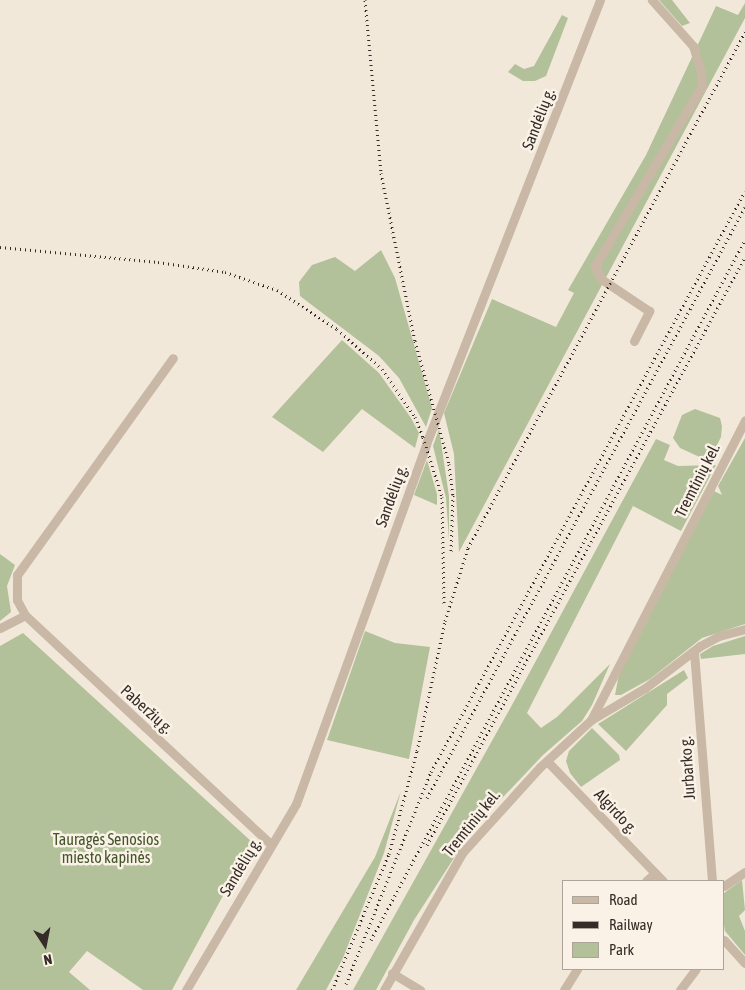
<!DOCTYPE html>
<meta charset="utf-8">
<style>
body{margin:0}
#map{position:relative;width:745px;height:990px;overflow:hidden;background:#f2e8da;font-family:"Asap Condensed",sans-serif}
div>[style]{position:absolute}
.green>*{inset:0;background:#b3c19a}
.street>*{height:9px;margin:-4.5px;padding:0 4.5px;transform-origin:4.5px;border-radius:4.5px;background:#cab8a6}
.rail>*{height:3px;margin-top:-1.5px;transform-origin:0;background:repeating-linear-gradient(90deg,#362c27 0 1px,transparent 0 5px)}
span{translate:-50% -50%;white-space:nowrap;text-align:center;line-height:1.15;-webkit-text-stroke:5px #faf2e7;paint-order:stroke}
.street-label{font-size:16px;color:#362c27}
.park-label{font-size:16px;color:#44552a}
.legend{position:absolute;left:562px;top:880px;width:162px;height:90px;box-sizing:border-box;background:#faf2e7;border:1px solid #aca39a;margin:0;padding:6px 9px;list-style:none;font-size:15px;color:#362c27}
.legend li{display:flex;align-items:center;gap:10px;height:25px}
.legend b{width:25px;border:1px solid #aca39a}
.north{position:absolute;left:20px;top:920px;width:50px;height:50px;-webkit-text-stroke:4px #faf2e7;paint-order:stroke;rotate:169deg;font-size:14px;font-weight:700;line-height:20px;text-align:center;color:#362c27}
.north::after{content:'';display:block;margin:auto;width:18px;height:22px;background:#362c27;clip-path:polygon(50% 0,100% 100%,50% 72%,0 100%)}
</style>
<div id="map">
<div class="green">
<div style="clip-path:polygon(659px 0,672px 0,690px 23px,682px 26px)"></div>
<div style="clip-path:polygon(745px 3px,745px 18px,459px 552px,454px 454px,444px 413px,492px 299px,556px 327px,574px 293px,568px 290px,646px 155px,716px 6px,738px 15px)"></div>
<div style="clip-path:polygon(562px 15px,568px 18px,546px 76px,535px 81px,523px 81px,508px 72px,515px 64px,524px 69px,534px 66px)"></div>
<div style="clip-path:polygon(381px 250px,395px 278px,432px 408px,426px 427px,399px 378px,379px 356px,300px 296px,299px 282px,312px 265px,335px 257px,355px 271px)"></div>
<div style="clip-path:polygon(342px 340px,379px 373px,411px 418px,419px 433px,415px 448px,362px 409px,323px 452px,272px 417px)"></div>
<div style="clip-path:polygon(695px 409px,720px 418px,722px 426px,721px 437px,711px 457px,704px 459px,680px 448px,673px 438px,682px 415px)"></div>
<div style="clip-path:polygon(439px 429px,449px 496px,449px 540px,446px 498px,433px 446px)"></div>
<div style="clip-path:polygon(745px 438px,745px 624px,702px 638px,650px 679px,621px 695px,615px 695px,619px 674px,714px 491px,722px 495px,718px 486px)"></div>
<div style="clip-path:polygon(656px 439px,670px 445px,664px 460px,678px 466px,716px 465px,681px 531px,633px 506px,527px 713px,541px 728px,557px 717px,610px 664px,592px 705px,582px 721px,543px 755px,472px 830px,414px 920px,376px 990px,353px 990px,512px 705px)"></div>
<div style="clip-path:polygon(427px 460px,437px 494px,437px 505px,414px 495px)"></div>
<div style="clip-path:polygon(0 554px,15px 565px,7px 586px,11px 612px,0 621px)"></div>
<div style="clip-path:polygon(365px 631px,395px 643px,430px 647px,409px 759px,327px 740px)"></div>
<div style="clip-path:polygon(23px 633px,252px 842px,172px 990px,143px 990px,87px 951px,69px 972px,90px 990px,0 990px,0 646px)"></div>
<div style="clip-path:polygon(745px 636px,745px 654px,701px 659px,700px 654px,713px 646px)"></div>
<div style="clip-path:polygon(684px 670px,688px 678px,667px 694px,667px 705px,626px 751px,598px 724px)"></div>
<div style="clip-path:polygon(592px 728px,619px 755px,620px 760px,581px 787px,570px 773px,566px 761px,569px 751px)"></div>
<div style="clip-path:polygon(401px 791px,384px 853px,343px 958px,326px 990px,296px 990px,375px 857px)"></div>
<div style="clip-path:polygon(742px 880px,745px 910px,739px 916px,745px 931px,745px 955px,725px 931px,724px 925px,724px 893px)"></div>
</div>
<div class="street">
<div style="left:634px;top:341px;width:34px;rotate:-63deg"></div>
<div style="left:649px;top:311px;width:58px;rotate:-146.3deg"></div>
<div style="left:601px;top:279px;width:14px;rotate:-115deg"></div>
<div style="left:595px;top:266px;width:209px;rotate:-59.3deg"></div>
<div style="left:702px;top:86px;width:14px;rotate:-94deg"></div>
<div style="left:701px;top:72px;width:27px;rotate:-107deg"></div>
<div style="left:693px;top:46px;width:62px;rotate:-131.7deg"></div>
<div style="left:25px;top:615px;width:17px;rotate:-118deg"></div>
<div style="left:17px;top:600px;width:25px;rotate:-90deg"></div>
<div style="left:17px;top:575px;width:267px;rotate:-54.3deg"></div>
<div style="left:0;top:628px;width:28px;rotate:-27deg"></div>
<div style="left:25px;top:615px;width:336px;rotate:43deg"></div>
<div style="left:694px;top:652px;width:230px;rotate:85.5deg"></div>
<div style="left:591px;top:720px;width:337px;rotate:-62.8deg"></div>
<div style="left:547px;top:761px;width:167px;rotate:46deg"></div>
<div style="left:646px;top:881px;width:12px;rotate:-42deg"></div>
<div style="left:724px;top:886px;width:25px;rotate:-34deg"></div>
<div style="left:724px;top:940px;width:31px;rotate:48deg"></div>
<div style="left:392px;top:973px;width:33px;rotate:31deg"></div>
<div style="left:186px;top:990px;width:216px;rotate:-59.4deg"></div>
<div style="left:296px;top:804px;width:383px;rotate:-70.1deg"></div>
<div style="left:426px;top:444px;width:477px;rotate:-68.6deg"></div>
<div style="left:384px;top:990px;width:158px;rotate:-60.3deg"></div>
<div style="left:462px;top:853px;width:116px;rotate:-47.8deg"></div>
<div style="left:540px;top:767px;width:69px;rotate:-42.7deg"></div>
<div style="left:591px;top:720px;width:63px;rotate:-30.7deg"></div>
<div style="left:645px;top:688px;width:69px;rotate:-37.4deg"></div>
<div style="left:700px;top:646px;width:21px;rotate:-28deg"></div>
<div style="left:719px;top:636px;width:27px;rotate:-15deg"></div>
<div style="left:564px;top:990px;width:25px;rotate:-58deg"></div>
<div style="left:680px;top:990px;width:26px;rotate:-53deg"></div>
</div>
<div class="rail">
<div style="left:365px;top:0;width:174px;rotate:84.7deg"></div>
<div style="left:381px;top:173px;width:171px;rotate:78.6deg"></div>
<div style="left:415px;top:341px;width:128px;rotate:74.5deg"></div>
<div style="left:449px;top:464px;width:31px;rotate:83deg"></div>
<div style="left:453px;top:495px;width:58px;rotate:92deg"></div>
<div style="left:0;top:247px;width:159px;rotate:5.4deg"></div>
<div style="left:158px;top:262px;width:68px;rotate:8.5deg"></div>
<div style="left:225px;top:272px;width:55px;rotate:19.1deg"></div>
<div style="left:277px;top:290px;width:72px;rotate:33deg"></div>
<div style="left:337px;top:329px;width:60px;rotate:41.6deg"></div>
<div style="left:382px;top:369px;width:58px;rotate:55.5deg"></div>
<div style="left:415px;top:417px;width:22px;rotate:68deg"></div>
<div style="left:423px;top:437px;width:63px;rotate:72.4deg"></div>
<div style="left:442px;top:497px;width:109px;rotate:88.9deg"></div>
<div style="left:427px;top:798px;width:671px;rotate:-61.72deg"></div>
<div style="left:427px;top:845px;width:668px;rotate:-61.59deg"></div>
<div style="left:371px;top:940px;width:794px;rotate:-61.89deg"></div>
<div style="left:346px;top:984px;width:228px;rotate:-68.2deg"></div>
<div style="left:431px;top:772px;width:660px;rotate:-61.61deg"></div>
<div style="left:332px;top:990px;width:147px;rotate:-67.3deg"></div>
<div style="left:389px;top:854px;width:107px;rotate:-74.8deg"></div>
<div style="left:417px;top:751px;width:133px;rotate:-77.8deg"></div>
<div style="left:445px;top:621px;width:77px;rotate:-72.5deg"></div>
<div style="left:468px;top:548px;width:586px;rotate:-61.77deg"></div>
</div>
<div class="street-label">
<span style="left:538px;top:119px;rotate:-69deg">Sandėlių g.</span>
<span style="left:697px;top:480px;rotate:-63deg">Tremtinių kel.</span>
<span style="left:391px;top:496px;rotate:-70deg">Sandėlių g.</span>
<span style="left:147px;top:709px;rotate:42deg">Paberžių g.</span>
<span style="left:687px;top:768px;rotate:-94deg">Jurbarko g.</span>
<span style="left:616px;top:811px;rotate:47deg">Algirdo g.</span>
<span style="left:471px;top:823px;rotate:-51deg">Tremtinių kel.</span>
<span style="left:240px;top:867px;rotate:-59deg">Sandėlių g.</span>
</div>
<div class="park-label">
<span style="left:106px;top:848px">Tauragės Senosios<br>miesto kapinės</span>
</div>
<ul class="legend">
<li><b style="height:6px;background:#cab8a6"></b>Road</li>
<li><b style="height:6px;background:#362c27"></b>Railway</li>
<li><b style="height:14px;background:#b3c19a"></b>Park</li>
</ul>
<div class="north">N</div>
</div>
